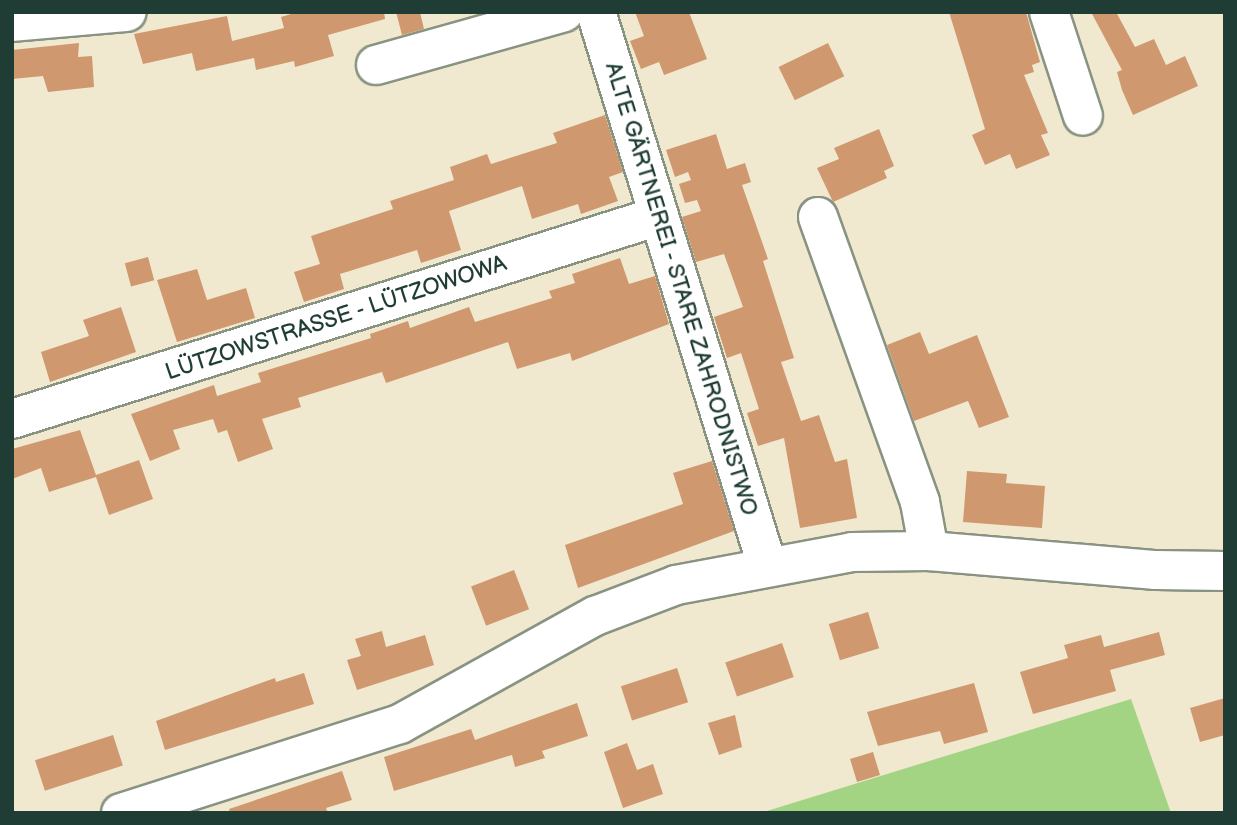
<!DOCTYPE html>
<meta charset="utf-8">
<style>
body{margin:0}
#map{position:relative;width:1237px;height:825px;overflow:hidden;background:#f0e9d0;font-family:"Balsamiq Sans",sans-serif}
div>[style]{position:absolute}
.green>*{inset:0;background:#a3d483}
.building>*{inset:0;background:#cf986f;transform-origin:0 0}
.roads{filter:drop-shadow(2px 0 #889382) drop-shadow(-2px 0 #889382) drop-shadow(0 2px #889382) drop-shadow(0 -2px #889382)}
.minor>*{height:38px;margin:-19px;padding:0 19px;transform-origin:19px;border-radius:19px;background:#fff}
span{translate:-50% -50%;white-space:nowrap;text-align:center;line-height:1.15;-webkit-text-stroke:5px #fff;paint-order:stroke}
.street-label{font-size:23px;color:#1f3d34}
.frame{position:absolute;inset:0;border:14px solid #1f3d34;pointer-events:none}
</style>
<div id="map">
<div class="green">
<div style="clip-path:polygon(1131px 699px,1171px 813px,760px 813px)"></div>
</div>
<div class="building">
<div style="clip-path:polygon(298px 12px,384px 12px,385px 19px,328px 35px,334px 56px,295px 67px,294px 61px,256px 70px,254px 58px,196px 71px,192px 53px,143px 64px,134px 34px,227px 16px,232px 41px,284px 28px,281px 17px)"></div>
<div style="clip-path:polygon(396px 12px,420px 12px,424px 29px,402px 35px)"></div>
<div style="clip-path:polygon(635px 12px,689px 12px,707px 59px,664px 75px,659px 62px,641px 69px,630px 41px,644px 36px)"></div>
<div style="clip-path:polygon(949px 12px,1026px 12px,1040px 62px,1032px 65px,1034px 72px,1024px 75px,1048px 133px,1041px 135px,1050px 155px,1016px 169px,1010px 154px,985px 165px,972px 135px,985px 129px)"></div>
<div style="clip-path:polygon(1091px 12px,1116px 12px,1135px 47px,1154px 39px,1166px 65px,1185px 56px,1198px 86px,1133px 115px,1122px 90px,1117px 72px,1122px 70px)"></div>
<div style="clip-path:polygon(79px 43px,78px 57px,92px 56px,94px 87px,48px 92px,43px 76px,12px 79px,12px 50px)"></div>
<div style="left:828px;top:43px;width:37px;height:55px;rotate:64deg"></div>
<div style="clip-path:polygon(605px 115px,623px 172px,609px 177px,618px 201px,581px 214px,578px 204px,532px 219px,522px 186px,449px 211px,461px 250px,421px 263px,417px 250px,340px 274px,344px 289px,304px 302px,294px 272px,320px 264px,311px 236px,393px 209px,390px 201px,454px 180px,450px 167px,487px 154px,491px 164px,557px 143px,553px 133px)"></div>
<div style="clip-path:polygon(879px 129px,894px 166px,884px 171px,887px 178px,833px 202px,817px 168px,839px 159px,834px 148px)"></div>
<div style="clip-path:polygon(716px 134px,727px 169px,745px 163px,751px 182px,742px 185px,768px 259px,763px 261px,794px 358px,781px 362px,801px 421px,819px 415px,835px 462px,847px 459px,857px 518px,800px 528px,784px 438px,758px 446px,747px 413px,759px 409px,741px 353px,727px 358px,714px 317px,743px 307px,724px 254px,696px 262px,682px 217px,701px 211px,697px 200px,685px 203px,679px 184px,691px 180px,688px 172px,675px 177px,666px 150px)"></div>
<div style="left:148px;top:257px;width:24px;height:24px;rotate:75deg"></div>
<div style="clip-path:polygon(620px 258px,629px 284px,655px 276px,669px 324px,572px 361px,570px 353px,517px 369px,508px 342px,386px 383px,382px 372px,298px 398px,301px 407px,262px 419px,273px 449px,238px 462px,227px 430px,218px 433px,213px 419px,173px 430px,180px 449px,150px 461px,131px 414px,214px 385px,217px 396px,261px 382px,258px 373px,371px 338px,370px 334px,408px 321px,410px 328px,469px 307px,475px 322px,552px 298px,549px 291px,575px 283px,572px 274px)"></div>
<div style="clip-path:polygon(197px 269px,207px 300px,246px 288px,255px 318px,177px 342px,157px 280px)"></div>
<div style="clip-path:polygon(121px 307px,136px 352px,50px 382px,41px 352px,89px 336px,83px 320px)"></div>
<div style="clip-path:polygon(920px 332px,929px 354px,977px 335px,1009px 417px,979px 428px,968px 401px,914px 421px,887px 345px)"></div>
<div style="clip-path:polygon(80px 430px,96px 475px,139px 460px,153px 499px,109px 515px,96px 477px,49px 492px,41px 468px,12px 479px,12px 449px)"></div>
<div style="clip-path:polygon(712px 461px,734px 531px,578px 588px,565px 545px,683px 504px,673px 473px)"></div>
<div style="clip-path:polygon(967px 471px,1007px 474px,1006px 483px,1045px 486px,1042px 528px,963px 522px)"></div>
<div style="left:514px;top:570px;width:42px;height:46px;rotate:69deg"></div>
<div style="left:868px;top:612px;width:38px;height:41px;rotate:73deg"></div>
<div style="clip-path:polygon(382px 631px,386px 647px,425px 635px,434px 665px,357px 690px,347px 660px,361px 656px,355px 639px)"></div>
<div style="clip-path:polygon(1159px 632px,1165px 655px,1110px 670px,1116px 691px,1033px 714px,1020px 672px,1068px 658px,1064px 645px,1101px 635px,1104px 647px)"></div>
<div style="left:782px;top:643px;width:36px;height:60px;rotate:71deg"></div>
<div style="left:677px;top:668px;width:36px;height:59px;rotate:72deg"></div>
<div style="clip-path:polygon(304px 673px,314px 704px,165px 750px,156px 721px,275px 678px,276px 682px)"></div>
<div style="clip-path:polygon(974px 683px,988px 732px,944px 744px,940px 731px,878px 746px,867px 712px)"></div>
<div style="clip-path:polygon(1225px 698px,1225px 735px,1200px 742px,1190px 708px)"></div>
<div style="clip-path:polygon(577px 703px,588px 736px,542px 751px,545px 758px,515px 767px,512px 755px,394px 791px,384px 757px,471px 729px,475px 740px)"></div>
<div style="clip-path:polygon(735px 715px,742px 747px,719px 755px,708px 723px)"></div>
<div style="left:113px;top:735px;width:32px;height:82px;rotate:72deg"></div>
<div style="clip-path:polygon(627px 743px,637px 770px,653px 764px,663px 794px,623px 808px,604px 752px)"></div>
<div style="left:873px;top:752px;width:24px;height:24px;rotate:73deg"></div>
<div style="clip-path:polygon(342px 771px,352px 800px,326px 808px,328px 813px,230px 813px,229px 809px)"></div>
</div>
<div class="roads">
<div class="minor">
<div style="left:596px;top:12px;width:579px;rotate:72.82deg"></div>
<div style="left:1049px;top:12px;width:109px;rotate:71.9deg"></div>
<div style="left:12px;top:22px;width:115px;rotate:-5deg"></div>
<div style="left:376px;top:65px;width:195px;rotate:-15.7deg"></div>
<div style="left:818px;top:217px;width:303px;rotate:70.3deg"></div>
<div style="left:920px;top:502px;width:50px;rotate:79.6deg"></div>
<div style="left:12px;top:419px;width:678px;rotate:-17.42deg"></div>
<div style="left:121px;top:813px;width:293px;rotate:-17.7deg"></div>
<div style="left:400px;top:724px;width:223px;rotate:-29deg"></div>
<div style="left:595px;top:616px;width:87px;rotate:-20.9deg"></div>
<div style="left:676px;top:585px;width:179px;rotate:-10.6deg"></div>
<div style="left:852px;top:552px;width:77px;rotate:-0.7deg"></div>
<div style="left:929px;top:551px;width:228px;rotate:4.8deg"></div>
<div style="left:1156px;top:570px;width:69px;rotate:0.8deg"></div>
</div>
</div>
<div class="street-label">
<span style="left:681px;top:289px;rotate:73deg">ALTE GÄRTNEREI - STARE ZAHRODNISTWO</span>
<span style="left:336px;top:318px;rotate:-18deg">LÜTZOWSTRASSE - LÜTZOWOWA</span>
</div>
<div class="frame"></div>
</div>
